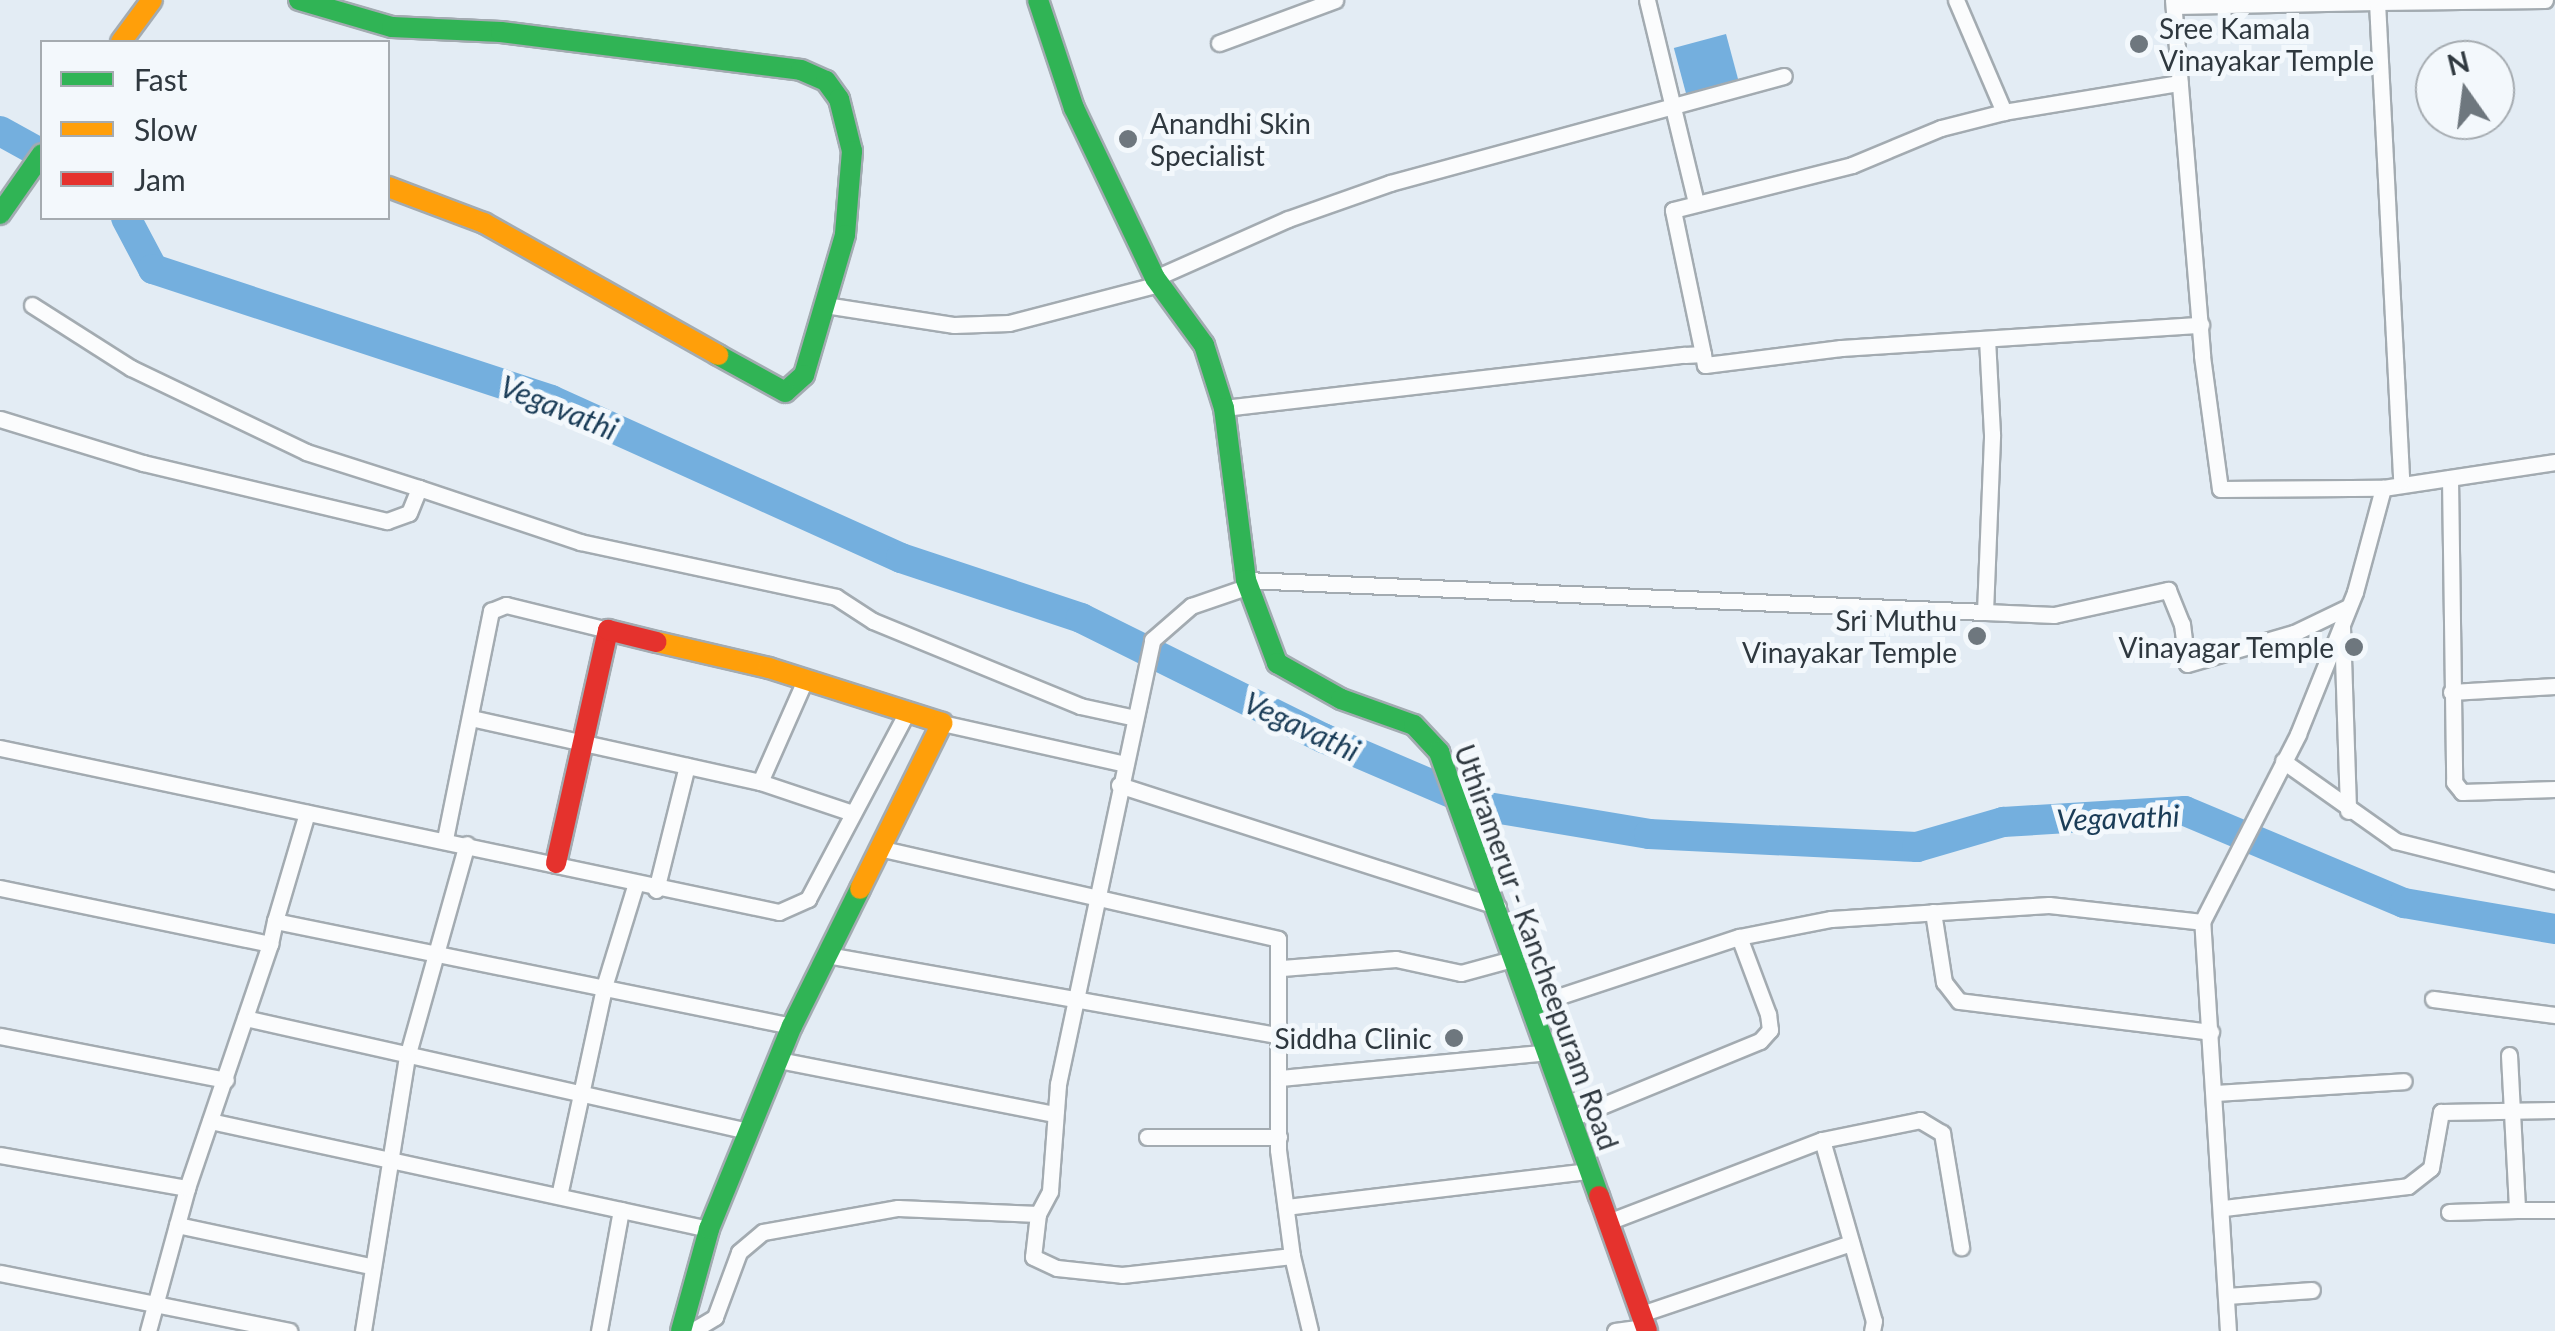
<!DOCTYPE html>
<style>
body{margin:0}
#map{position:relative;width:2555px;height:1331px;overflow:hidden;background:#e3ecf4;font-family:Lato,sans-serif}
div>[style]{position:absolute}
.water>*{inset:0;background:#74afde;transform-origin:0 0}
.river>*{height:30px;margin:-15px;padding:0 15px;transform-origin:15px;border-radius:15px;background:#74afde}
.roads{filter:drop-shadow(2px 0 #a3abb1) drop-shadow(-2px 0 #a3abb1) drop-shadow(0 2px #a3abb1) drop-shadow(0 -2px #a3abb1)}
.street>*{height:15px;margin:-7.5px;padding:0 7.5px;transform-origin:7.5px;border-radius:7.5px;background:#fbfcfd}
.fast>*{height:20px;margin:-10px;padding:0 10px;transform-origin:10px;border-radius:10px;background:#30b455}
.slow>*{height:20px;margin:-10px;padding:0 10px;transform-origin:10px;border-radius:10px;background:#ff9f0a}
.jam>*{height:20px;margin:-10px;padding:0 10px;transform-origin:10px;border-radius:10px;background:#e5322d}
.dots>*{width:28px;height:28px;translate:-50% -50%;box-sizing:border-box;border:5px solid #f3f8fc;border-radius:50%}
span{translate:-50% -50%;white-space:nowrap;text-align:center;line-height:1.15;-webkit-text-stroke:10px #f3f8fc;paint-order:stroke}
.poi-label{font-size:28px;color:#2f383f}
.left{translate:0 -50%;text-align:left}
.right{translate:-100% -50%;text-align:right}
.street-label{font-size:28px;color:#2f383f}
.water-label{font-size:30px;color:#1a3c57;font-style:italic}
.legend{position:absolute;left:40px;top:40px;width:350px;height:180px;box-sizing:border-box;background:#f3f8fc;border:2px solid #a5abb0;margin:0;padding:12px 18px;list-style:none;font-size:30px;color:#2f383f}
.legend li{display:flex;align-items:center;gap:20px;height:50px}
.legend b{width:50px;border:2px solid #a5abb0}
.north{position:absolute;left:2415px;top:40px;width:100px;height:100px;box-sizing:border-box;background:#f3f8fc;border:2px solid #a5abb0;border-radius:50%;rotate:346deg;font-size:28px;font-weight:700;line-height:40px;text-align:center;color:#2f383f}
.north::after{content:'';display:block;margin:auto;width:35px;height:45px;background:#6e777e;clip-path:polygon(50% 0,100% 100%,50% 72%,0 100%)}
</style>
<div id="map">
<div class="water">
<div style="left:1726px;top:34px;width:52px;height:54px;rotate:75deg"></div>
</div>
<div class="river">
<div style="left:0;top:131px;width:48px;rotate:28.7deg"></div>
<div style="left:126px;top:218px;width:58px;rotate:62.1deg"></div>
<div style="left:153px;top:269px;width:419px;rotate:18.2deg"></div>
<div style="left:551px;top:400px;width:384px;rotate:24.3deg"></div>
<div style="left:901px;top:558px;width:190px;rotate:18.4deg"></div>
<div style="left:1081px;top:618px;width:270px;rotate:26.4deg"></div>
<div style="left:1323px;top:738px;width:173px;rotate:23.2deg"></div>
<div style="left:1482px;top:806px;width:169px;rotate:9.5deg"></div>
<div style="left:1649px;top:834px;width:268px;rotate:2.8deg"></div>
<div style="left:1917px;top:847px;width:90px;rotate:-16.2deg"></div>
<div style="left:2003px;top:822px;width:182px;rotate:-3.5deg"></div>
<div style="left:2185px;top:811px;width:238px;rotate:22.8deg"></div>
<div style="left:2404px;top:903px;width:153px;rotate:9.8deg"></div>
</div>
<div class="roads">
<div class="street">
<div style="left:1647px;top:0;width:209px;rotate:76.4deg"></div>
<div style="left:1956px;top:0;width:122px;rotate:66.8deg"></div>
<div style="left:2173px;top:0;width:357px;rotate:85.3deg"></div>
<div style="left:2202px;top:356px;width:134px;rotate:82.3deg"></div>
<div style="left:2220px;top:489px;width:163px;rotate:-0.4deg"></div>
<div style="left:2383px;top:488px;width:174px;rotate:-8.6deg"></div>
<div style="left:2377px;top:2px;width:168px;rotate:-0.7deg"></div>
<div style="left:2174px;top:6px;width:203px;rotate:-1.1deg"></div>
<div style="left:2377px;top:2px;width:480px;rotate:87.1deg"></div>
<div style="left:1219px;top:43px;width:124px;rotate:-20.3deg"></div>
<div style="left:1155px;top:278px;width:145px;rotate:-23.9deg"></div>
<div style="left:1288px;top:219px;width:108px;rotate:-19.4deg"></div>
<div style="left:1390px;top:183px;width:408px;rotate:-15.2deg"></div>
<div style="left:32px;top:305px;width:117px;rotate:32.5deg"></div>
<div style="left:131px;top:368px;width:194px;rotate:25.6deg"></div>
<div style="left:306px;top:452px;width:119px;rotate:17.7deg"></div>
<div style="left:825px;top:305px;width:131px;rotate:8.8deg"></div>
<div style="left:954px;top:325px;width:55px;rotate:-2.1deg"></div>
<div style="left:1009px;top:323px;width:155px;rotate:-14.6deg"></div>
<div style="left:1703px;top:354px;width:147px;rotate:-101.8deg"></div>
<div style="left:1673px;top:210px;width:185px;rotate:-14.1deg"></div>
<div style="left:1852px;top:165px;width:96px;rotate:-22.6deg"></div>
<div style="left:1941px;top:128px;width:65px;rotate:-14.3deg"></div>
<div style="left:2004px;top:112px;width:178px;rotate:-9.4deg"></div>
<div style="left:1224px;top:408px;width:464px;rotate:-6.6deg"></div>
<div style="left:1685px;top:355px;width:18px;rotate:-3deg"></div>
<div style="left:1703px;top:354px;width:11px;rotate:80deg"></div>
<div style="left:1705px;top:365px;width:137px;rotate:-7.1deg"></div>
<div style="left:1841px;top:348px;width:361px;rotate:-3.7deg"></div>
<div style="left:0;top:419px;width:150px;rotate:17.1deg"></div>
<div style="left:143px;top:463px;width:251px;rotate:13.4deg"></div>
<div style="left:387px;top:521px;width:23px;rotate:-20deg"></div>
<div style="left:409px;top:513px;width:27px;rotate:-68deg"></div>
<div style="left:419px;top:488px;width:170px;rotate:18.5deg"></div>
<div style="left:580px;top:542px;width:262px;rotate:12.1deg"></div>
<div style="left:836px;top:597px;width:44px;rotate:33deg"></div>
<div style="left:873px;top:621px;width:224px;rotate:22.3deg"></div>
<div style="left:1080px;top:706px;width:52px;rotate:12.2deg"></div>
<div style="left:2450px;top:478px;width:304px;rotate:89.2deg"></div>
<div style="left:2454px;top:782px;width:13px;rotate:51deg"></div>
<div style="left:2462px;top:792px;width:93px;rotate:-1.8deg"></div>
<div style="left:1246px;top:580px;width:740px;rotate:2.48deg"></div>
<div style="left:1985px;top:612px;width:178px;rotate:-87.7deg"></div>
<div style="left:1992px;top:434px;width:94px;rotate:-93deg"></div>
<div style="left:1985px;top:612px;width:69px;rotate:2.5deg"></div>
<div style="left:2054px;top:615px;width:117px;rotate:-12.4deg"></div>
<div style="left:2168px;top:590px;width:37px;rotate:68deg"></div>
<div style="left:2182px;top:624px;width:40px;rotate:82.9deg"></div>
<div style="left:2187px;top:664px;width:111px;rotate:-16.2deg"></div>
<div style="left:2294px;top:633px;width:60px;rotate:-25.7deg"></div>
<div style="left:2342px;top:627px;width:184px;rotate:88.1deg"></div>
<div style="left:2451px;top:692px;width:104px;rotate:-3.3deg"></div>
<div style="left:471px;top:718px;width:296px;rotate:12.5deg"></div>
<div style="left:760px;top:782px;width:94px;rotate:18.6deg"></div>
<div style="left:942px;top:723px;width:188px;rotate:12.6deg"></div>
<div style="left:0;top:748px;width:796px;rotate:11.89deg"></div>
<div style="left:779px;top:912px;width:32px;rotate:-24deg"></div>
<div style="left:808px;top:899px;width:214px;rotate:-62.1deg"></div>
<div style="left:2283px;top:761px;width:138px;rotate:35.3deg"></div>
<div style="left:2396px;top:841px;width:164px;rotate:14.1deg"></div>
<div style="left:760px;top:782px;width:111px;rotate:-66.2deg"></div>
<div style="left:1119px;top:785px;width:398px;rotate:17.8deg"></div>
<div style="left:445px;top:839px;width:233px;rotate:-78.6deg"></div>
<div style="left:491px;top:611px;width:16px;rotate:-22deg"></div>
<div style="left:506px;top:605px;width:105px;rotate:13.8deg"></div>
<div style="left:883px;top:849px;width:405px;rotate:12.8deg"></div>
<div style="left:1278px;top:939px;width:211px;rotate:90deg"></div>
<div style="left:1278px;top:1150px;width:107px;rotate:82.5deg"></div>
<div style="left:1292px;top:1256px;width:77px;rotate:76.5deg"></div>
<div style="left:0;top:888px;width:276px;rotate:11.7deg"></div>
<div style="left:270px;top:944px;width:24px;rotate:-78deg"></div>
<div style="left:275px;top:921px;width:528px;rotate:11.48deg"></div>
<div style="left:656px;top:890px;width:128px;rotate:-76deg"></div>
<div style="left:1933px;top:912px;width:71px;rotate:81.1deg"></div>
<div style="left:1944px;top:982px;width:24px;rotate:52deg"></div>
<div style="left:1959px;top:1001px;width:254px;rotate:7deg"></div>
<div style="left:275px;top:921px;width:113px;rotate:-73.5deg"></div>
<div style="left:827px;top:955px;width:460px;rotate:10.1deg"></div>
<div style="left:1282px;top:968px;width:114px;rotate:-4.5deg"></div>
<div style="left:1396px;top:959px;width:66px;rotate:12.2deg"></div>
<div style="left:1461px;top:973px;width:57px;rotate:-15.3deg"></div>
<div style="left:2433px;top:999px;width:123px;rotate:7.5deg"></div>
<div style="left:1533px;top:1005px;width:217px;rotate:-18.3deg"></div>
<div style="left:1739px;top:937px;width:94px;rotate:-11.1deg"></div>
<div style="left:1831px;top:919px;width:218px;rotate:-3.7deg"></div>
<div style="left:2049px;top:905px;width:154px;rotate:6.3deg"></div>
<div style="left:245px;top:1018px;width:516px;rotate:12.66deg"></div>
<div style="left:0;top:1036px;width:230px;rotate:11deg"></div>
<div style="left:2509px;top:1055px;width:155px;rotate:87deg"></div>
<div style="left:2517px;top:1210px;width:38px"></div>
<div style="left:779px;top:1060px;width:280px;rotate:11.1deg"></div>
<div style="left:1280px;top:1078px;width:270px;rotate:-5.5deg"></div>
<div style="left:2215px;top:1093px;width:189px;rotate:-3.6deg"></div>
<div style="left:1572px;top:1118px;width:203px;rotate:-22.3deg"></div>
<div style="left:1760px;top:1041px;width:15px;rotate:-48deg"></div>
<div style="left:1770px;top:1030px;width:16px;rotate:-97deg"></div>
<div style="left:1768px;top:1014px;width:82px;rotate:-110.6deg"></div>
<div style="left:210px;top:1121px;width:511px;rotate:12.21deg"></div>
<div style="left:1147px;top:1137px;width:132px"></div>
<div style="left:1822px;top:1140px;width:188px;rotate:74deg"></div>
<div style="left:1874px;top:1321px;width:10px;rotate:101deg"></div>
<div style="left:0;top:1155px;width:190px;rotate:10deg"></div>
<div style="left:559px;top:1196px;width:214px;rotate:-77.8deg"></div>
<div style="left:604px;top:987px;width:106px;rotate:-72.9deg"></div>
<div style="left:1286px;top:1207px;width:306px;rotate:-6.8deg"></div>
<div style="left:2224px;top:1208px;width:185px;rotate:-6.8deg"></div>
<div style="left:2408px;top:1186px;width:29px;rotate:-38deg"></div>
<div style="left:2431px;top:1168px;width:57px;rotate:-79.9deg"></div>
<div style="left:2441px;top:1112px;width:114px;rotate:-1deg"></div>
<div style="left:2449px;top:1212px;width:68px;rotate:-1.7deg"></div>
<div style="left:1038px;top:1214px;width:43px;rotate:96.6deg"></div>
<div style="left:1033px;top:1257px;width:26px;rotate:25deg"></div>
<div style="left:1057px;top:1268px;width:65px;rotate:6.1deg"></div>
<div style="left:1122px;top:1275px;width:171px;rotate:-6.4deg"></div>
<div style="left:1608px;top:1222px;width:229px;rotate:-21deg"></div>
<div style="left:1822px;top:1140px;width:100px;rotate:-11.5deg"></div>
<div style="left:1920px;top:1120px;width:26px;rotate:31deg"></div>
<div style="left:1942px;top:1133px;width:116px;rotate:80.5deg"></div>
<div style="left:177px;top:1225px;width:197px;rotate:12deg"></div>
<div style="left:0;top:1273px;width:295px;rotate:11.3deg"></div>
<div style="left:2227px;top:1296px;width:85px;rotate:-4deg"></div>
<div style="left:1641px;top:1314px;width:222px;rotate:-18.7deg"></div>
<div style="left:148px;top:1331px;width:148px;rotate:-74.7deg"></div>
<div style="left:187px;top:1188px;width:258px;rotate:-71.2deg"></div>
<div style="left:363px;top:1331px;width:278px;rotate:-80.9deg"></div>
<div style="left:407px;top:1057px;width:221px;rotate:-74.3deg"></div>
<div style="left:599px;top:1331px;width:123px;rotate:-79.7deg"></div>
<div style="left:692px;top:1331px;width:27px;rotate:-31deg"></div>
<div style="left:715px;top:1317px;width:69px;rotate:-69.7deg"></div>
<div style="left:739px;top:1252px;width:31px;rotate:-40deg"></div>
<div style="left:763px;top:1232px;width:137px;rotate:-10.1deg"></div>
<div style="left:898px;top:1208px;width:140px;rotate:2.5deg"></div>
<div style="left:1038px;top:1214px;width:26px;rotate:-62deg"></div>
<div style="left:1050px;top:1191px;width:107px;rotate:-85.7deg"></div>
<div style="left:1058px;top:1084px;width:454px;rotate:-78deg"></div>
<div style="left:1152px;top:640px;width:52px;rotate:-41.1deg"></div>
<div style="left:1191px;top:606px;width:61px;rotate:-19deg"></div>
<div style="left:1615px;top:1331px;width:30px;rotate:-8deg"></div>
<div style="left:2228px;top:1331px;width:410px;rotate:-93.6deg"></div>
<div style="left:2202px;top:922px;width:211px;rotate:-62.9deg"></div>
<div style="left:2298px;top:734px;width:153px;rotate:-68.1deg"></div>
<div style="left:2355px;top:592px;width:108px;rotate:-74.9deg"></div>
</div>
<div class="fast">
<div style="left:299px;top:0;width:97px;rotate:16.2deg"></div>
<div style="left:392px;top:27px;width:109px;rotate:2.6deg"></div>
<div style="left:501px;top:32px;width:302px;rotate:7.2deg"></div>
<div style="left:801px;top:70px;width:27px;rotate:24deg"></div>
<div style="left:826px;top:81px;width:22px;rotate:54deg"></div>
<div style="left:839px;top:99px;width:54px;rotate:76deg"></div>
<div style="left:852px;top:151px;width:84px;rotate:94.8deg"></div>
<div style="left:845px;top:235px;width:146px;rotate:106.3deg"></div>
<div style="left:804px;top:375px;width:25px;rotate:138deg"></div>
<div style="left:785px;top:392px;width:77px;rotate:-151.1deg"></div>
<div style="left:1038px;top:0;width:114px;rotate:71.6deg"></div>
<div style="left:1074px;top:108px;width:188px;rotate:64.5deg"></div>
<div style="left:1155px;top:278px;width:83px;rotate:53.8deg"></div>
<div style="left:1204px;top:345px;width:66px;rotate:72.4deg"></div>
<div style="left:1224px;top:408px;width:173px;rotate:82.7deg"></div>
<div style="left:1246px;top:580px;width:89px;rotate:69.5deg"></div>
<div style="left:1277px;top:663px;width:73px;rotate:29.4deg"></div>
<div style="left:1341px;top:699px;width:77px;rotate:19.6deg"></div>
<div style="left:1414px;top:725px;width:37px;rotate:47deg"></div>
<div style="left:1439px;top:752px;width:472px;rotate:70.2deg"></div>
<div style="left:0;top:214px;width:73px;rotate:-55deg"></div>
<div style="left:681px;top:1331px;width:106px;rotate:-74.6deg"></div>
<div style="left:709px;top:1229px;width:219px;rotate:-67.8deg"></div>
<div style="left:792px;top:1026px;width:153px;rotate:-63.6deg"></div>
</div>
<div class="slow">
<div style="left:121px;top:42px;width:52px;rotate:-53.6deg"></div>
<div style="left:388px;top:187px;width:103px;rotate:20.6deg"></div>
<div style="left:484px;top:223px;width:269px;rotate:29.4deg"></div>
<div style="left:657px;top:642px;width:115px;rotate:13.1deg"></div>
<div style="left:769px;top:668px;width:182px;rotate:17.6deg"></div>
<div style="left:942px;top:723px;width:185px;rotate:116.3deg"></div>
</div>
<div class="jam">
<div style="left:556px;top:863px;width:239px;rotate:-77.4deg"></div>
<div style="left:608px;top:630px;width:50px;rotate:13.8deg"></div>
<div style="left:1599px;top:1196px;width:143px;rotate:70.4deg"></div>
</div>
</div>
<div class="dots">
<div style="left:2139px;top:44px;background:#6e777e"></div>
<div style="left:1128px;top:139px;background:#6e777e"></div>
<div style="left:1977px;top:636px;background:#6e777e"></div>
<div style="left:2354px;top:647px;background:#6e777e"></div>
<div style="left:1454px;top:1038px;background:#6e777e"></div>
</div>
<div class="poi-label">
<span class="left" style="left:2159px;top:44px">Sree Kamala<br>Vinayakar Temple</span>
<span class="left" style="left:1150px;top:139px">Anandhi Skin<br>Specialist</span>
<span class="right" style="left:1957px;top:636px">Sri Muthu<br>Vinayakar Temple</span>
<span class="right" style="left:2334px;top:647px">Vinayagar Temple</span>
<span class="right" style="left:1432px;top:1038px">Siddha Clinic</span>
</div>
<div class="street-label">
<span style="left:1537px;top:947px;rotate:70deg">Uthiramerur - Kancheepuram Road</span>
</div>
<div class="water-label">
<span style="left:559px;top:407px;rotate:22deg">Vegavathi</span>
<span style="left:1302px;top:726px;rotate:25deg">Vegavathi</span>
<span style="left:2118px;top:817px;rotate:-2deg">Vegavathi</span>
</div>
<ul class="legend">
<li><b style="height:12px;background:#30b455"></b>Fast</li>
<li><b style="height:12px;background:#ff9f0a"></b>Slow</li>
<li><b style="height:12px;background:#e5322d"></b>Jam</li>
</ul>
<div class="north">N</div>
</div>
